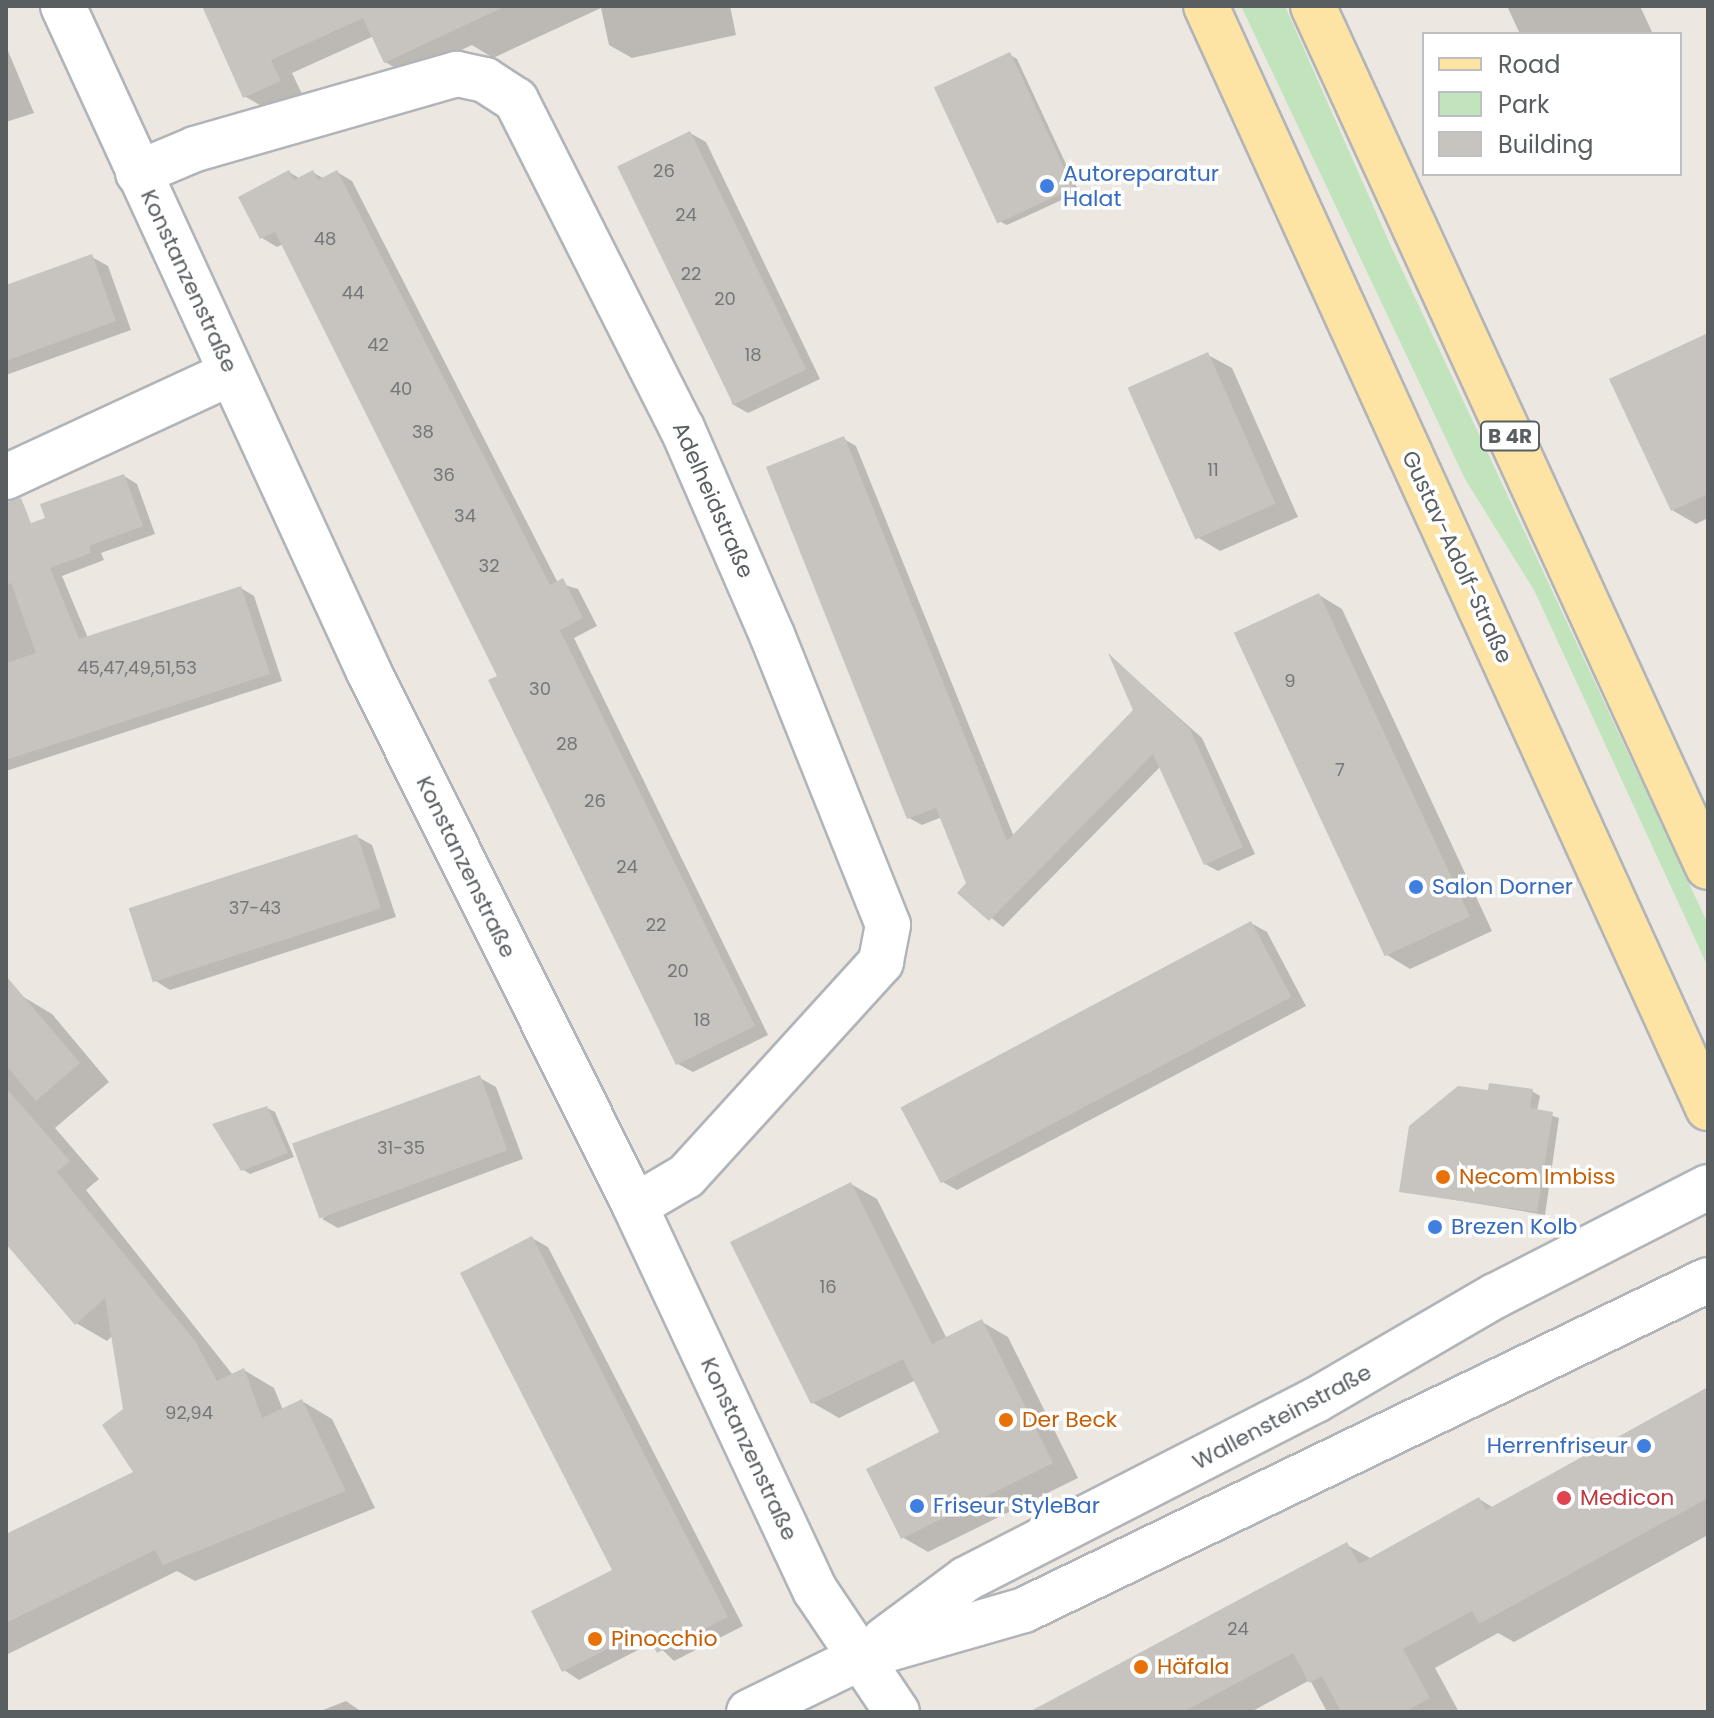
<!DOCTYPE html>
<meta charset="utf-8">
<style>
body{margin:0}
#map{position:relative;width:1714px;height:1718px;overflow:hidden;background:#ece8e1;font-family:Poppins,sans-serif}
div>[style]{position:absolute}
.green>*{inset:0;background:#c2e4bd}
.shadow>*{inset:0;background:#0003}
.building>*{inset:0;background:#c7c3be;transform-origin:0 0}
.roads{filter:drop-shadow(2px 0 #b1b4b8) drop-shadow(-2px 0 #b1b4b8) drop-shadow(0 2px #b1b4b8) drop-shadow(0 -2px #b1b4b8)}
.minor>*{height:44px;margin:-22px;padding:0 22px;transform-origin:22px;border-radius:22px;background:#fff}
.tertiary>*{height:44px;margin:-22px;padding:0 22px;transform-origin:22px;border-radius:22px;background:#fff}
.primary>*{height:44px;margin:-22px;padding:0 22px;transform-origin:22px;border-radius:22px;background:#fde4a5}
.dots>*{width:22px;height:22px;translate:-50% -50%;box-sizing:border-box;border:4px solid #fff;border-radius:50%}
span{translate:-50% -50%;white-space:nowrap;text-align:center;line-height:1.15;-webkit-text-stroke:7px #fff;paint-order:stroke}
.number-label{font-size:18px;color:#747778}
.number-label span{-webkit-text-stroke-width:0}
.shield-label span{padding:2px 6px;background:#fff;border:2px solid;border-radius:6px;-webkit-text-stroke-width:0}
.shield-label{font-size:20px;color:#595e61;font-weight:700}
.shop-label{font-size:22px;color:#366cbe}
.left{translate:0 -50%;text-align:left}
.right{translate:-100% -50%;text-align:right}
.street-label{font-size:22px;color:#595e61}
.food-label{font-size:22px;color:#c56008}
.health-label{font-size:22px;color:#be3a42}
.frame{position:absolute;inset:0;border:8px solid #595e61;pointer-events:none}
.legend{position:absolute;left:1422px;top:32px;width:260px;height:144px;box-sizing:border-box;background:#fff;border:2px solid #bdbfc0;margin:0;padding:10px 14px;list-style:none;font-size:24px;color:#595e61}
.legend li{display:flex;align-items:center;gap:16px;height:40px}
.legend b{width:40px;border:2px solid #bdbfc0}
</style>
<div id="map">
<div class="green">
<div style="clip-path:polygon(1241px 6px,1285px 6px,1390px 244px,1708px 924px,1708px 967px,1534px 590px,1465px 479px)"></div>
</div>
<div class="shadow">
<div style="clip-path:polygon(204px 6px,730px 6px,736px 35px,632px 58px,609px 45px,601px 8px,493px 58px,472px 45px,408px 75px,385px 62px,374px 36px,292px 73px,302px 94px,267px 109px,244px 96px)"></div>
<div style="clip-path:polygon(1507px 6px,1640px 6px,1653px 34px,1520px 34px)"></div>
<div style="clip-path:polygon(6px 46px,34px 113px,6px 122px)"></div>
<div style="clip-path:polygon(1009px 54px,1017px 59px,1079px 192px,1007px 225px,999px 221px)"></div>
<div style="clip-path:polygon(690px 133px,706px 142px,820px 379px,748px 413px,732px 404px)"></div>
<div style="clip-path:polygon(289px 172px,299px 178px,312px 172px,325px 179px,337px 172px,352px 181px,558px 583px,578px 589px,597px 626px,574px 638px,768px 1035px,693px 1072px,678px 1064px,499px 676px,283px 244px,277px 247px,262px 238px)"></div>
<div style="clip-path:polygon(92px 257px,108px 266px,131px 330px,6px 375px,6px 287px)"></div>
<div style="clip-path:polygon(1708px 335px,1708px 518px,1696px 524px,1672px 510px)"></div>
<div style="clip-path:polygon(1208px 355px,1232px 368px,1298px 517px,1220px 551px,1197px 537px)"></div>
<div style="clip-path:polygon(844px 439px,856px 446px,1014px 837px,1136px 710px,1112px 658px,1202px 738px,1255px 854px,1218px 871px,1205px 864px,1161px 766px,1003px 927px,960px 893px,969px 884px,942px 817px,922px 825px,909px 818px)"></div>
<div style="clip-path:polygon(124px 476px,137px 484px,155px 534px,101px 553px,104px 560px,62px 576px,88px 638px,241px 588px,254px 596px,282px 681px,6px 771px,6px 534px,48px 519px)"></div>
<div style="clip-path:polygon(1319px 595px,1342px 609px,1492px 931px,1410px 969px,1387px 955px)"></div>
<div style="clip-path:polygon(356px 836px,372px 845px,396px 917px,170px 990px,154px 980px)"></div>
<div style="clip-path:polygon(1251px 923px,1267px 932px,1306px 1006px,957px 1190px,941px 1181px)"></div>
<div style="clip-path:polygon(22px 996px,52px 1014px,109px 1082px,55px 1128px,99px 1179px,86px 1190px,233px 1375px,244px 1370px,274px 1388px,283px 1410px,302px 1401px,332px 1419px,375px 1508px,195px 1581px,177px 1571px,6px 1655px,6px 1537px,136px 1473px,113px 1335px,107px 1341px,76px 1323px,6px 1241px,6px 1010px)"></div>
<div style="clip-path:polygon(480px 1078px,496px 1087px,523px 1159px,338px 1228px,322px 1219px)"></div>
<div style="clip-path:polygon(1532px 1091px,1540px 1096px,1537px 1111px,1559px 1118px,1545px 1215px,1402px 1191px,1490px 1093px)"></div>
<div style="clip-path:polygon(267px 1108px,275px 1112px,294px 1157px,250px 1174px,242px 1169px)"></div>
<div style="clip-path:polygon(851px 1184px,877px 1199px,947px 1339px,982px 1322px,1008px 1337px,1078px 1478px,928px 1552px,902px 1537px,942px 1433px,916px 1380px,839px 1418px,813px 1403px)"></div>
<div style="clip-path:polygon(532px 1238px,548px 1247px,743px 1626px,674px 1661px,654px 1642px,579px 1680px,564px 1670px,615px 1570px)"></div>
<div style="clip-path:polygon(1708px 1389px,1708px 1535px,1514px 1642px,1498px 1633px,1435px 1668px,1459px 1712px,1327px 1712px,1310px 1680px,1251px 1712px,1064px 1712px,1347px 1545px,1372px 1559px,1479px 1499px,1494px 1508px)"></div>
<div style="clip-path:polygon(346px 1701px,362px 1712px,318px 1712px)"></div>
</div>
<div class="building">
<div style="clip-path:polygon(202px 6px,506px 6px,384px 63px,363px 18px,271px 60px,281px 81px,243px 98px)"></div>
<div style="left:1010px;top:52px;width:150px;height:84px;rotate:65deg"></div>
<div style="left:690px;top:131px;width:265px;height:81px;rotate:64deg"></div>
<div style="clip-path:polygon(289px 170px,294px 180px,313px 170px,318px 180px,337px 170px,550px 585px,563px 578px,583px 618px,560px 630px,755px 1026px,676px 1065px,488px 680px,497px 676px,275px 232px,260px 239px,238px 197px)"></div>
<div style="clip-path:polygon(92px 254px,116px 321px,6px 361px,6px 285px)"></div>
<div style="clip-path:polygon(1708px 333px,1708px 494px,1671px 511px,1609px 379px)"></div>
<div style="left:1208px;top:352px;width:166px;height:88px;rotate:66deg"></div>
<div style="clip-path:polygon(844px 436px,1007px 841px,1133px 710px,1108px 653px,1190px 729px,1243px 847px,1204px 865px,1153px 754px,989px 921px,957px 893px,966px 883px,936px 808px,907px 819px,766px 467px)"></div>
<div style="clip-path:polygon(124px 474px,143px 526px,89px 546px,91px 553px,50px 568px,79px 639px,241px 586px,270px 674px,6px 760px,6px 663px,36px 653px,11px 583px,6px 585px,6px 502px,21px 498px,31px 523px,45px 518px,40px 504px)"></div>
<div style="left:1319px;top:593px;width:357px;height:94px;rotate:65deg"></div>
<div style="left:357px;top:834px;width:78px;height:240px;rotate:72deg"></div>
<div style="left:1251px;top:921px;width:86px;height:397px;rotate:62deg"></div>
<div style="clip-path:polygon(6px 976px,80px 1063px,36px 1101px,6px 1065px)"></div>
<div style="left:480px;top:1075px;width:80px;height:200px;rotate:70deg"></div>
<div style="clip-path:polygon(1489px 1083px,1533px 1089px,1530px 1108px,1553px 1112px,1537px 1212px,1399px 1192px,1409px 1126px,1458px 1086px,1488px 1090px)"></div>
<div style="clip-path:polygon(6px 1088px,70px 1161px,57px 1172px,195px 1341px,217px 1381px,244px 1368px,262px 1418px,302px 1399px,346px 1491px,163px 1565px,155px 1550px,6px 1623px,6px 1534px,133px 1472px,102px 1425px,123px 1409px,105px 1298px,75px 1325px,6px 1244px)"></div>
<div style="clip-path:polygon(267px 1106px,288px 1153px,241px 1171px,212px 1124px)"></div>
<div style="clip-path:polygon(851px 1182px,932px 1344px,982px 1319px,1053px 1463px,901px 1539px,866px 1469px,939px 1432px,903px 1359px,914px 1354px,811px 1404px,730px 1242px)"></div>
<div style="clip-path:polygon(532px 1236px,728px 1617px,657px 1653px,645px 1630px,562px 1672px,531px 1611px,612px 1570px,460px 1273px)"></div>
<div style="clip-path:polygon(1708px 1387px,1708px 1498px,1479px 1624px,1472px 1611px,1403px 1649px,1430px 1698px,1404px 1712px,1341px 1712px,1322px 1676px,1309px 1683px,1293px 1653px,1183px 1712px,1029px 1712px,1347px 1542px,1359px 1564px,1479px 1497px,1486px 1510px)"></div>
</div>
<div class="roads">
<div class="minor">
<div style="left:63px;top:6px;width:733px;rotate:65.32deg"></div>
<div style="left:369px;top:672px;width:597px;rotate:63.52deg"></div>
<div style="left:635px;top:1206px;width:424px;rotate:64.9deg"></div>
<div style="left:815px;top:1590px;width:147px;rotate:56.1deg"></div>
<div style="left:138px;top:173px;width:62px;rotate:-22.8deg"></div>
<div style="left:195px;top:149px;width:273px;rotate:-16deg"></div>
<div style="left:457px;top:74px;width:29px;rotate:12deg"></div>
<div style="left:485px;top:80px;width:37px;rotate:33deg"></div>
<div style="left:516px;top:100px;width:368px;rotate:63.2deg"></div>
<div style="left:682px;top:428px;width:226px;rotate:66.5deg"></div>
<div style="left:772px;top:635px;width:312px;rotate:68.2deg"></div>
<div style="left:888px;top:925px;width:38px;rotate:101deg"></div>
<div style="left:881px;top:962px;width:290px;rotate:132.3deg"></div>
<div style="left:686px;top:1176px;width:59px;rotate:149.5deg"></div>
<div style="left:6px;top:477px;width:248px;rotate:-24.8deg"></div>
</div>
<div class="tertiary">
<div style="left:884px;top:1640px;width:102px;rotate:-36.6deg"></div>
<div style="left:966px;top:1579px;width:393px;rotate:-27.1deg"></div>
<div style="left:1316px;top:1400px;width:207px;rotate:-30.2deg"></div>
<div style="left:1495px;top:1296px;width:239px;rotate:-27.1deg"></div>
<div style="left:749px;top:1712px;width:128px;rotate:-26deg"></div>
<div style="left:864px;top:1656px;width:166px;rotate:-16deg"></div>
<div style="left:1024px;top:1610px;width:759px;rotate:-25.76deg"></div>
</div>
<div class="primary">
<div style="left:1206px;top:6px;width:1211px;rotate:65.51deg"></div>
<div style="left:1313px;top:6px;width:947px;rotate:65.36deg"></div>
</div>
</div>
<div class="dots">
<div style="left:1047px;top:186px;background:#3f7fe0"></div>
<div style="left:1416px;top:887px;background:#3f7fe0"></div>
<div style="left:1443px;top:1177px;background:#e8710a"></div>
<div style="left:1435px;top:1227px;background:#3f7fe0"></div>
<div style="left:1006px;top:1420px;background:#e8710a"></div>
<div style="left:1644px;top:1446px;background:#3f7fe0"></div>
<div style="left:1564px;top:1498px;background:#e0444e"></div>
<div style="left:917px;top:1506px;background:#3f7fe0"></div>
<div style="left:595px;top:1639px;background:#e8710a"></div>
<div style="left:1141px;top:1667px;background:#e8710a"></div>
</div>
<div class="number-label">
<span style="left:664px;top:171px">26</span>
<span style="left:686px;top:215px">24</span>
<span style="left:325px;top:239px">48</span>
<span style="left:691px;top:274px">22</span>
<span style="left:353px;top:293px">44</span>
<span style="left:725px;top:299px">20</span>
<span style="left:378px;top:345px">42</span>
<span style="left:753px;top:355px">18</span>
<span style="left:401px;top:389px">40</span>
<span style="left:423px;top:432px">38</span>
<span style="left:1213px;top:470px">11</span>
<span style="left:444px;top:475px">36</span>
<span style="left:465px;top:516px">34</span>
<span style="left:489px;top:566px">32</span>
<span style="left:137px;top:668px">45,47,49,51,53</span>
<span style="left:1290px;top:681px">9</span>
<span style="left:540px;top:689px">30</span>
<span style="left:567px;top:744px">28</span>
<span style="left:1340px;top:770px">7</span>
<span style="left:595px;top:801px">26</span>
<span style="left:627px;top:867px">24</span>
<span style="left:255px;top:908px">37-43</span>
<span style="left:656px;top:925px">22</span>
<span style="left:678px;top:971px">20</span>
<span style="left:702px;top:1020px">18</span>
<span style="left:401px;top:1148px">31-35</span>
<span style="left:828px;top:1287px">16</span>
<span style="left:189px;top:1413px">92,94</span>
<span style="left:1238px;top:1629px">24</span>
</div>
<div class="shield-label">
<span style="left:1510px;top:436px">B 4R</span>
</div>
<div class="shop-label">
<span class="left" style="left:1063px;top:186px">Autoreparatur<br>Halat</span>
<span class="left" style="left:1432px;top:887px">Salon Dorner</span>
<span class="left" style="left:1451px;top:1227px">Brezen Kolb</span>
<span class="right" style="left:1628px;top:1446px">Herrenfriseur</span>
<span class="left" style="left:933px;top:1506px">Friseur StyleBar</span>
</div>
<div class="street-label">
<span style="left:189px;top:281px;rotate:65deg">Konstanzenstraße</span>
<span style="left:713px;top:500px;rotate:66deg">Adelheidstraße</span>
<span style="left:1457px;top:557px;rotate:65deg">Gustav-Adolf-Straße</span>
<span style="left:466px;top:867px;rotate:64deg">Konstanzenstraße</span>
<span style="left:1282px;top:1417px;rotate:-28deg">Wallensteinstraße</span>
<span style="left:749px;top:1449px;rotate:65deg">Konstanzenstraße</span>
</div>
<div class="food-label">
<span class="left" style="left:1459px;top:1177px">Necom Imbiss</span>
<span class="left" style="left:1022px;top:1420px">Der Beck</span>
<span class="left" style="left:611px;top:1639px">Pinocchio</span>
<span class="left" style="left:1157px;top:1667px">Häfala</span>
</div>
<div class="health-label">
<span class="left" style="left:1580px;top:1498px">Medicon</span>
</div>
<div class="frame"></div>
<ul class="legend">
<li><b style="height:10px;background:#fde4a5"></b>Road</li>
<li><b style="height:22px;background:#c2e4bd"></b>Park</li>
<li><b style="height:22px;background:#c7c3be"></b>Building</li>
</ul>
</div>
